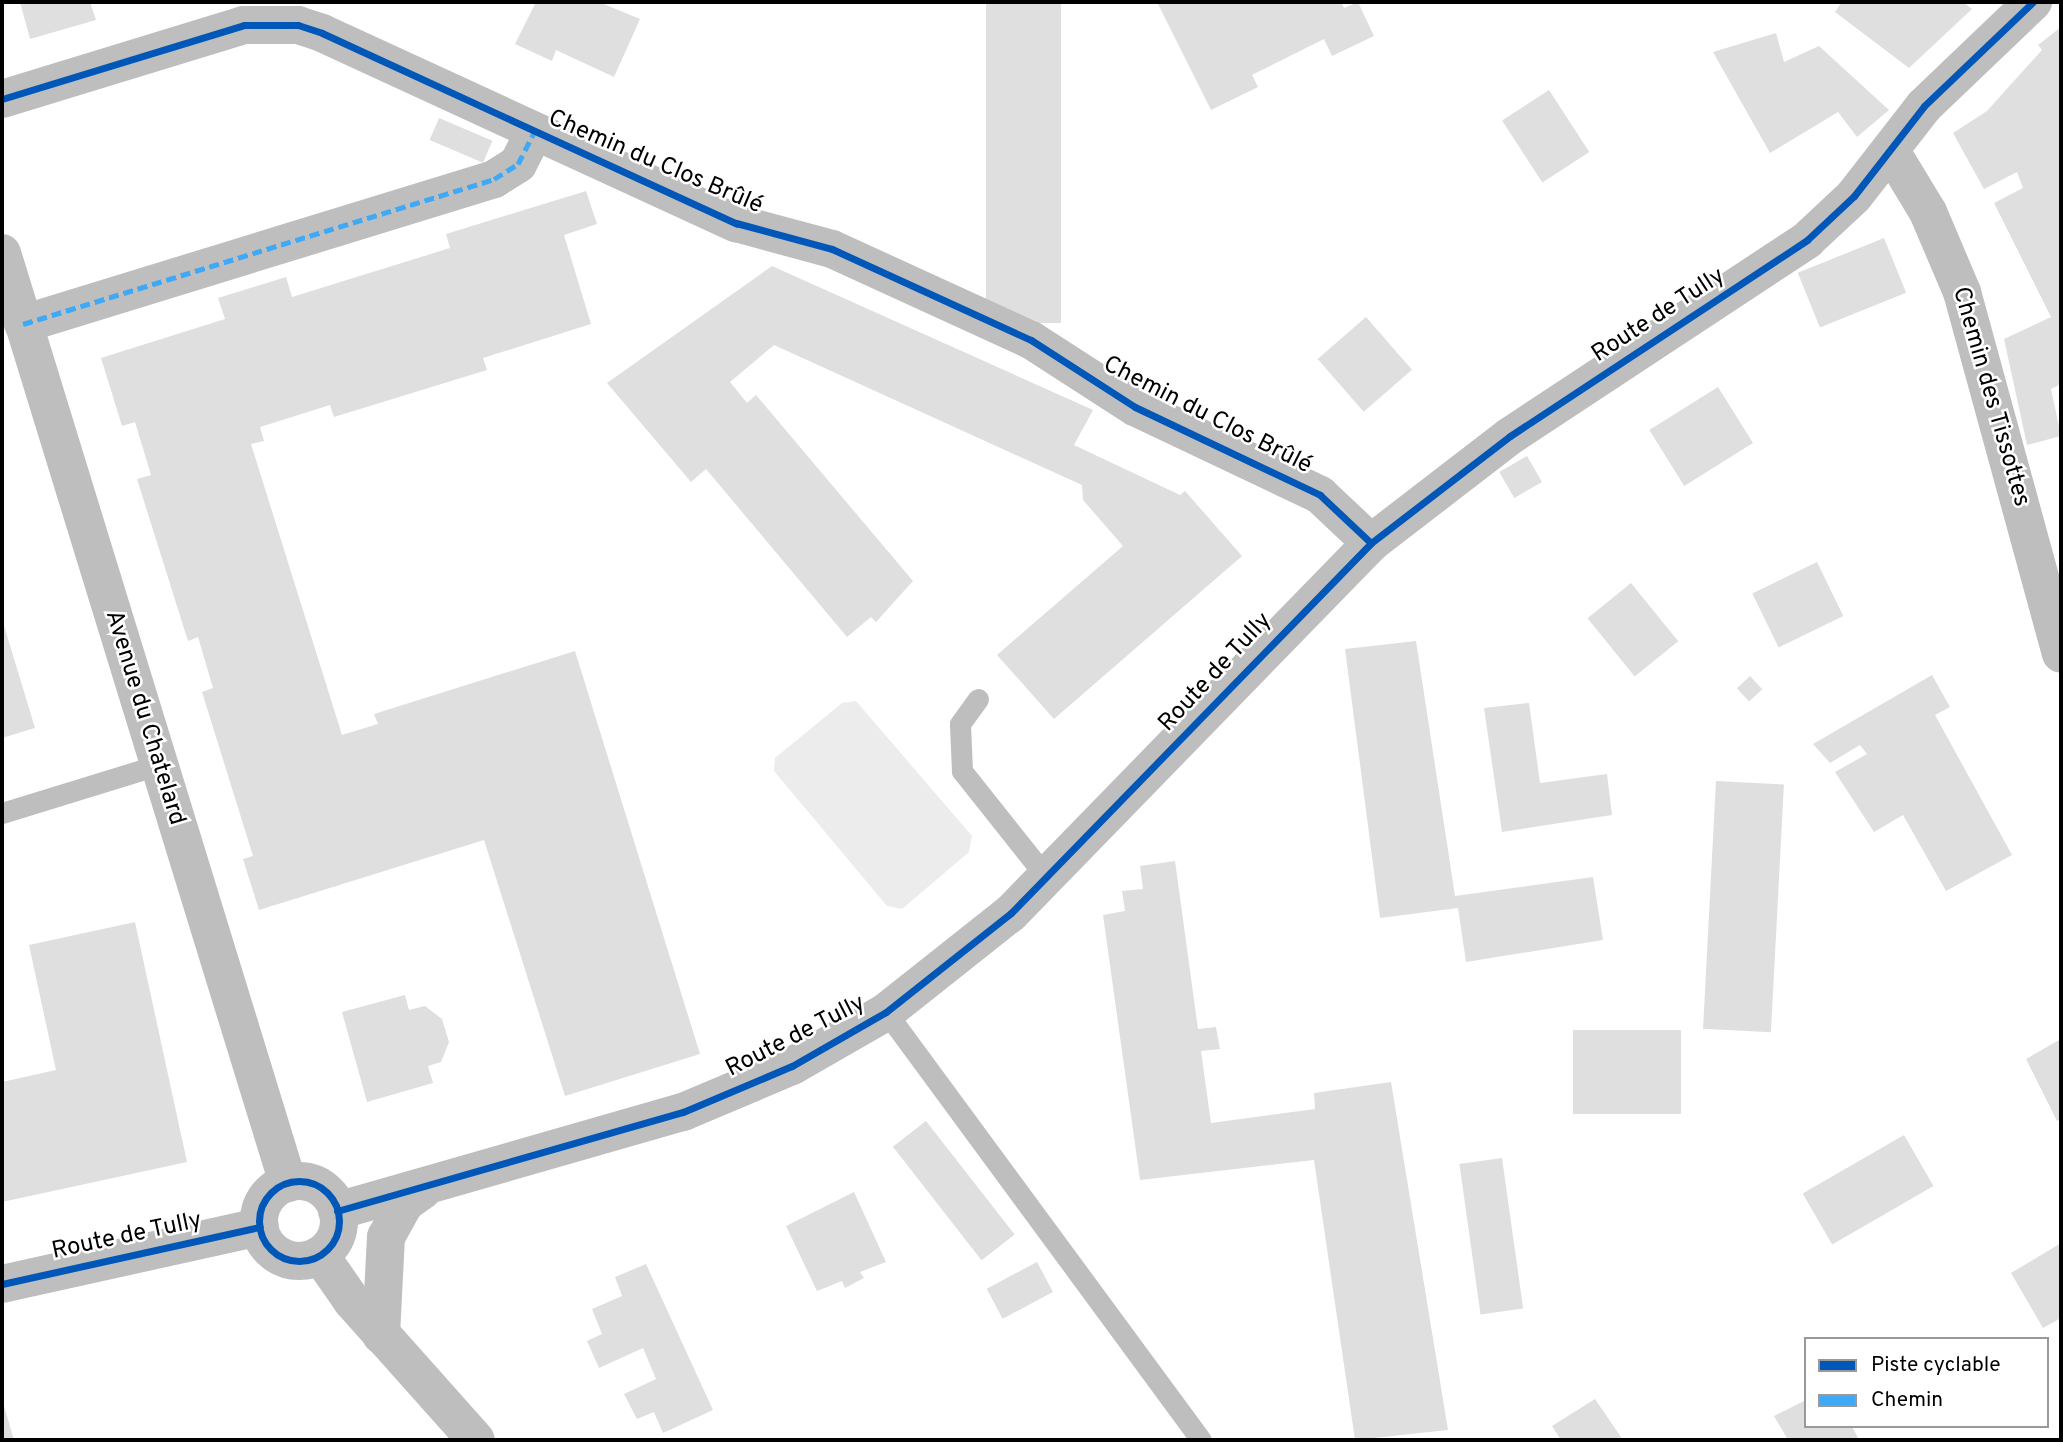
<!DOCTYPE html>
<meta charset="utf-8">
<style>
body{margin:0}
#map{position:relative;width:2063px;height:1442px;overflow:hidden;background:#fff;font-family:Overpass,sans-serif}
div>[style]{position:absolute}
.green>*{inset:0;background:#ececec}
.building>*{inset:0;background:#dfdfdf;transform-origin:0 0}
.service>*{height:21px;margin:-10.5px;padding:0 10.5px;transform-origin:10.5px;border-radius:10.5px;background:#bebebe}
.minor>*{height:38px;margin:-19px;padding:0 19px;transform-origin:19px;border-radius:19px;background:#bebebe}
.tertiary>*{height:38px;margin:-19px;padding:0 19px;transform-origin:19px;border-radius:19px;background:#bebebe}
.tertiary>.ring{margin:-19px;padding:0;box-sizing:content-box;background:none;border:38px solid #bebebe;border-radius:50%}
.quiet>*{height:5px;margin-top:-2.5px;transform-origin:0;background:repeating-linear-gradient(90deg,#3fa9f5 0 10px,transparent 0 15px)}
.cycleway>*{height:7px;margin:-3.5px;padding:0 3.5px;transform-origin:3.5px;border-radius:3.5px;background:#0057b8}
.cycleway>.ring{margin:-3.5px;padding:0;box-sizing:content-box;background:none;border:7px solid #0057b8;border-radius:50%}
span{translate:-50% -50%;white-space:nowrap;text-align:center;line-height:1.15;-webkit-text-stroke:5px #fff;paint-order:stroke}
.street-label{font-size:24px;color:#000}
.frame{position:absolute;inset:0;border:4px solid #000;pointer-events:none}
.legend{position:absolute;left:1804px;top:1337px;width:245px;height:91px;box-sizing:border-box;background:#fff;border:2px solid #999;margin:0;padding:9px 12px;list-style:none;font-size:21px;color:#000}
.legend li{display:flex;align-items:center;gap:14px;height:35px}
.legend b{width:35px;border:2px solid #999}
</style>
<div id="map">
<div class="green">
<div style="clip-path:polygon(856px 701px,972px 836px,969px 852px,902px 909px,887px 906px,774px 771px,775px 758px,842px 703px)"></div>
</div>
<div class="building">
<div style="clip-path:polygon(20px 2px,90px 2px,96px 20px,30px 39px)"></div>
<div style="clip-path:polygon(536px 2px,599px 2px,640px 19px,614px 77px,556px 50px,552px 61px,515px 44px)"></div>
<div style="left:986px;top:2px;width:75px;height:321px"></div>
<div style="clip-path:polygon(1157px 2px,1341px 2px,1344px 8px,1358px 2px,1374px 36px,1332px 56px,1324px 39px,1252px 75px,1258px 87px,1211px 110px)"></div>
<div style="clip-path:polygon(1842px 2px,1963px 2px,1972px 9px,1909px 68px,1835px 12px)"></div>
<div style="clip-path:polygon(2061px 27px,2061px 384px,2051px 389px,2061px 436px,2027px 445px,2004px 339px,2051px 317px,1994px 203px,2023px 188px,2017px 172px,1984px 189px,1953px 133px,1987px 111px,2042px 50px,2038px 45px)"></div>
<div style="clip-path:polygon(1776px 33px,1784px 62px,1819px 46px,1889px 110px,1857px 137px,1838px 112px,1770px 153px,1713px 52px)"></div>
<div style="left:1549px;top:90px;width:74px;height:56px;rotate:57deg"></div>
<div style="left:439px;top:118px;width:58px;height:24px;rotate:23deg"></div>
<div style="clip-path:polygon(586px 191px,597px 224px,564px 235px,591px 324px,483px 358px,487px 370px,334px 417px,330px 405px,260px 427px,264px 441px,251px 444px,342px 735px,378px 724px,374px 714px,575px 651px,700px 1054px,565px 1096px,484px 840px,259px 910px,243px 859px,253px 856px,202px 692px,213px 688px,198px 637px,188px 641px,137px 479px,151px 475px,135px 422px,122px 426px,101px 358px,225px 319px,218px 298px,286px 277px,292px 297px,450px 248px,446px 234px)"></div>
<div style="left:1884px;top:238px;width:59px;height:93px;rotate:68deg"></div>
<div style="clip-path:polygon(772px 266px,1093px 410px,1074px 445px,1180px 495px,1185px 491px,1242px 556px,1054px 719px,997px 655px,1123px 546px,1083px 500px,1082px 485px,774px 345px,730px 382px,747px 403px,756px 395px,913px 581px,876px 622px,871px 617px,847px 637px,706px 469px,691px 482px,607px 383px)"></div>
<div style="left:1366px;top:317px;width:70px;height:64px;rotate:49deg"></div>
<div style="left:1718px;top:387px;width:66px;height:81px;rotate:58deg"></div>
<div style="left:1527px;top:456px;width:30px;height:32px;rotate:60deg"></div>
<div style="left:1817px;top:562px;width:60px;height:72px;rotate:64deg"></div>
<div style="left:1631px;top:583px;width:75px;height:56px;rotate:51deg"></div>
<div style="clip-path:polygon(2px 619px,35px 728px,2px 738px)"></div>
<div style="clip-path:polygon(1416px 641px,1455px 896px,1593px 877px,1603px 940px,1466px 962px,1458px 908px,1380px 918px,1345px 649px)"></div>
<div style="clip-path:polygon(1932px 675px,1950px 707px,1935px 715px,2012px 855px,1946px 891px,1903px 815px,1874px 832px,1835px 772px,1867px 754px,1860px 745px,1830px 763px,1813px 744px)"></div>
<div style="left:1750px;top:676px;width:18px;height:18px;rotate:47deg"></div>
<div style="clip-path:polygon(1529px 703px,1540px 783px,1607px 774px,1612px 815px,1502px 832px,1484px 708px)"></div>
<div style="left:1716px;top:781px;width:68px;height:248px;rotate:3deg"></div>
<div style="clip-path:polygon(1175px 861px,1198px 1029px,1216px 1027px,1220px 1049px,1201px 1051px,1211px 1123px,1315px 1109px,1314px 1093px,1391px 1082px,1448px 1430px,1355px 1440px,1314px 1160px,1140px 1180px,1103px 915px,1125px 911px,1122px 891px,1143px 889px,1140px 866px)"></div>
<div style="clip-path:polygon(135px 922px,187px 1162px,2px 1202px,2px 1082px,56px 1070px,29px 945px)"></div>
<div style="clip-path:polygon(405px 995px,409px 1010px,425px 1006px,442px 1019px,449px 1042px,441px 1062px,428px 1066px,433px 1083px,367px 1102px,342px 1012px)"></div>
<div style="left:1573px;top:1030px;width:108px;height:84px"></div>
<div style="clip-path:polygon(2061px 1039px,2061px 1119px,2057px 1121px,2026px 1059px)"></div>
<div style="left:926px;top:1121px;width:144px;height:42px;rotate:52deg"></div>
<div style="left:1904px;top:1135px;width:59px;height:117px;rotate:60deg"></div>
<div style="left:1502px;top:1158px;width:152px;height:43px;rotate:82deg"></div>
<div style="clip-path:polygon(854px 1192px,886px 1262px,860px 1272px,864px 1278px,845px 1288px,842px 1281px,817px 1291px,786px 1226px)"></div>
<div style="clip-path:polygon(2061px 1243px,2061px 1318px,2043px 1328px,2011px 1273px)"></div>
<div style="left:1037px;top:1262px;width:34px;height:57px;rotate:62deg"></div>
<div style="clip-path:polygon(646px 1264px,713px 1410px,663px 1433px,654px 1412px,637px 1419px,624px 1394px,656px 1379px,643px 1348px,599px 1368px,587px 1341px,602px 1334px,592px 1309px,622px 1296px,615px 1277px)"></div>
<div style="clip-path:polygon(2px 1399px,14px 1440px,2px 1440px)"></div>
<div style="clip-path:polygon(1595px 1399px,1623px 1440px,1561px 1440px,1552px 1426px)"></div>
<div style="clip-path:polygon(1806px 1400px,1806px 1426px,1852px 1426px,1859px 1440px,1788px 1440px,1774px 1416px)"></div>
</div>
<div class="service">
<div style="left:978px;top:699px;width:31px;rotate:126deg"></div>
<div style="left:960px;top:724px;width:47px;rotate:87.6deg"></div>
<div style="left:962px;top:771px;width:137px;rotate:51.5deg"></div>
<div style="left:2px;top:813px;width:163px;rotate:-17.1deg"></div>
<div style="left:886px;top:1012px;width:531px;rotate:53.65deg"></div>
</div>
<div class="minor">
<div style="left:2px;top:99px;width:253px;rotate:-17deg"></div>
<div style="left:244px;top:25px;width:54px"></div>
<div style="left:298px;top:25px;width:25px;rotate:18deg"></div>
<div style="left:322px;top:33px;width:456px;rotate:24.7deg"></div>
<div style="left:736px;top:223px;width:99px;rotate:15.2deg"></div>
<div style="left:832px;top:249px;width:219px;rotate:24.6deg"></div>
<div style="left:1031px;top:340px;width:124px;rotate:32.8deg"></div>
<div style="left:1135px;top:407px;width:205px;rotate:25.4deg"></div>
<div style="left:1320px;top:495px;width:70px;rotate:43.3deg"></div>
<div style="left:1891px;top:151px;width:71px;rotate:58.8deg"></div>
<div style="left:1928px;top:212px;width:87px;rotate:67deg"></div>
<div style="left:1962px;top:292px;width:375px;rotate:74.7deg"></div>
<div style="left:2px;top:253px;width:973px;rotate:72.91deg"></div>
<div style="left:23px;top:324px;width:493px;rotate:-17.1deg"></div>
<div style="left:494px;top:179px;width:28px;rotate:-32deg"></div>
<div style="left:518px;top:164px;width:35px;rotate:-63deg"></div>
<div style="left:320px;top:1255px;width:56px;rotate:55.2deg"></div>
<div style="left:352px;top:1301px;width:186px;rotate:48.3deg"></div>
<div style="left:381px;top:1335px;width:98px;rotate:-87.1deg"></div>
<div style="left:386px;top:1237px;width:39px;rotate:-61deg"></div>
<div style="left:405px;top:1203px;width:22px;rotate:-36deg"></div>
</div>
<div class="tertiary">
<div class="ring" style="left:259px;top:1181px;width:42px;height:42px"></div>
<div style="left:337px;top:1211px;width:360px;rotate:-16deg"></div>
<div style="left:683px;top:1112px;width:118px;rotate:-22.9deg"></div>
<div style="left:792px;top:1066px;width:108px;rotate:-29.9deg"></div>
<div style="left:886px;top:1012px;width:159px;rotate:-38.4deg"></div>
<div style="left:1011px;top:913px;width:516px;rotate:-45.78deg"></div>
<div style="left:1371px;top:543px;width:175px;rotate:-37.6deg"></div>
<div style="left:1510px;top:436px;width:356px;rotate:-33.4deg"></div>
<div style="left:1807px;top:240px;width:64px;rotate:-43.1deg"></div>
<div style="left:1854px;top:196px;width:114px;rotate:-52.1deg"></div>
<div style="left:1924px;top:106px;width:151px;rotate:-43.7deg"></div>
<div style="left:2px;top:1284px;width:264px;rotate:-12.5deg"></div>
</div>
<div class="quiet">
<div style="left:23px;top:324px;width:493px;rotate:-17.1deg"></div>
<div style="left:494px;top:179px;width:28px;rotate:-32deg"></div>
<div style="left:518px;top:164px;width:35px;rotate:-63deg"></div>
</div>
<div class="cycleway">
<div style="left:2px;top:99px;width:253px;rotate:-17deg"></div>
<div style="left:244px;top:25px;width:54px"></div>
<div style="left:298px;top:25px;width:25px;rotate:18deg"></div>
<div style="left:322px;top:33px;width:456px;rotate:24.7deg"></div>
<div style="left:736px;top:223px;width:99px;rotate:15.2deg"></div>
<div style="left:832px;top:249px;width:219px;rotate:24.6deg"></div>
<div style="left:1031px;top:340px;width:124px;rotate:32.8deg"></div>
<div style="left:1135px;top:407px;width:205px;rotate:25.4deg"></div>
<div style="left:1320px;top:495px;width:70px;rotate:43.3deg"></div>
<div class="ring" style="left:259px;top:1181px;width:73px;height:73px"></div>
<div style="left:337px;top:1211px;width:360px;rotate:-16deg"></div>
<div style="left:683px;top:1112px;width:118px;rotate:-22.9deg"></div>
<div style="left:792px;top:1066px;width:108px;rotate:-29.9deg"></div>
<div style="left:886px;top:1012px;width:159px;rotate:-38.4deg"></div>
<div style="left:1011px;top:913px;width:516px;rotate:-45.78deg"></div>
<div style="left:1371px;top:543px;width:175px;rotate:-37.6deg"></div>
<div style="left:1510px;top:436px;width:356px;rotate:-33.4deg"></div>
<div style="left:1807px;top:240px;width:64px;rotate:-43.1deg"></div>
<div style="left:1854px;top:196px;width:114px;rotate:-52.1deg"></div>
<div style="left:1924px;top:106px;width:151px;rotate:-43.7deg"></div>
<div style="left:2px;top:1284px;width:264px;rotate:-12.5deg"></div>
</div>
<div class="street-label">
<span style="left:655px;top:163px;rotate:23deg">Chemin du Clos Brûlé</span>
<span style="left:1659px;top:316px;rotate:-33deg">Route de Tully</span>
<span style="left:1990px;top:397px;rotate:74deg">Chemin des Tissottes</span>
<span style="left:1207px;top:416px;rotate:27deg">Chemin du Clos Brûlé</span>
<span style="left:1216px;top:673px;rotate:-47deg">Route de Tully</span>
<span style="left:144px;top:718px;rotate:73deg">Avenue du Chatelard</span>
<span style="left:796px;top:1037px;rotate:-27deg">Route de Tully</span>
<span style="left:127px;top:1237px;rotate:-12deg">Route de Tully</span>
</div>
<div class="frame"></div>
<ul class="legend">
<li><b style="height:9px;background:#0057b8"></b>Piste cyclable</li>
<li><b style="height:9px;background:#3fa9f5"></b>Chemin</li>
</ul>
</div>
